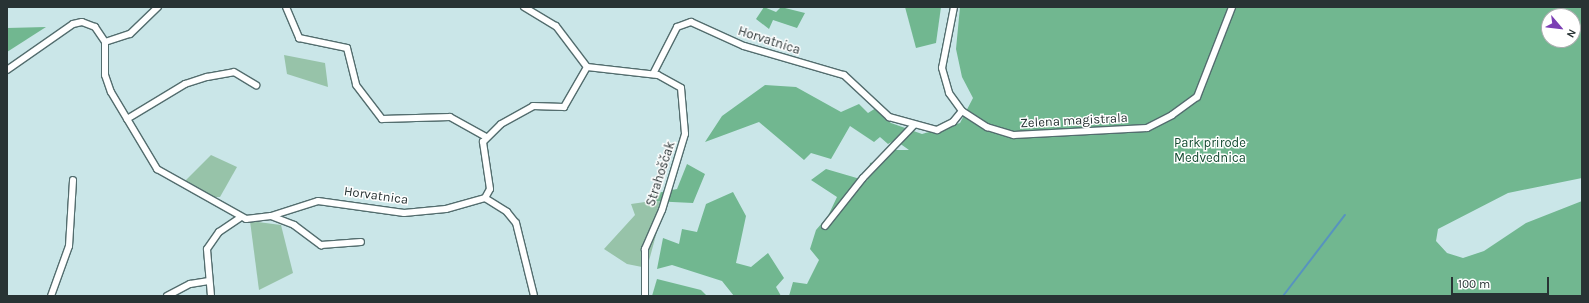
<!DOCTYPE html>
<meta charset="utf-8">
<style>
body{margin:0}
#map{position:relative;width:1589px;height:303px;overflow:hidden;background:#cae6e8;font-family:Karla,sans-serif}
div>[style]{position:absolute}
.green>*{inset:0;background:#97c3a9}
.forest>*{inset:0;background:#71b790}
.stream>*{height:2px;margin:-1px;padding:0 1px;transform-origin:1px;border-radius:1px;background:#5793bf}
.roads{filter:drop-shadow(1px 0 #536d6e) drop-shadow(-1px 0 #536d6e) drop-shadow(0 1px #536d6e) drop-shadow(0 -1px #536d6e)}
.minor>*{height:6px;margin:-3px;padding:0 3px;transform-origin:3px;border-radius:3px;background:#fff}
span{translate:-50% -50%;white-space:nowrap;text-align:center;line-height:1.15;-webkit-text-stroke:3px #fff;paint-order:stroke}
.street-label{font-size:13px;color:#283334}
.park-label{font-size:13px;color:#144b31}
.frame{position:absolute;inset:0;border:8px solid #283334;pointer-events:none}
.north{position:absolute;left:1541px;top:8px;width:40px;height:40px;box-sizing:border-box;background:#fff;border:1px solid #a9adae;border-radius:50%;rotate:118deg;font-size:11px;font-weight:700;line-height:16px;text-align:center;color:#283334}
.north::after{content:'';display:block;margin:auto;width:14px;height:18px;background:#7c3fb4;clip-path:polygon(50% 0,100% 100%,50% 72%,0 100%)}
.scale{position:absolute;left:1451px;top:277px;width:98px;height:18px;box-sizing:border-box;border:2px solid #283334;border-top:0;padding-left:5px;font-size:12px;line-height:14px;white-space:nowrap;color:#283334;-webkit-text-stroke:3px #fff;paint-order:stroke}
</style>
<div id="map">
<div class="green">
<div style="clip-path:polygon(284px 55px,325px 63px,328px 87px,287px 74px)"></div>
<div style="clip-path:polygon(211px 155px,237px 167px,220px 197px,209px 197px,183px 183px)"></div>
<div style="clip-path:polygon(652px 201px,665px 202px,647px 268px,627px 264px,604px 249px,635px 215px,631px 204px)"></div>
<div style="clip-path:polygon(250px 221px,281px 225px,293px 273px,259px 290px)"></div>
</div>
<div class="forest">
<div style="clip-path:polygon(764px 7px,776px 12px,781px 7px,805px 13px,797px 28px,773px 20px,769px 29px,756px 19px)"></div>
<div style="clip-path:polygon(905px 7px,941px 7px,936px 43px,916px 48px)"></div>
<div style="clip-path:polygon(evenodd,960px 7px,1582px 7px,1582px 178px,1508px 193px,1438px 229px,1436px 241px,1447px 253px,1463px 258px,1484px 251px,1526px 223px,1582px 201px,1582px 296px,789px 296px,793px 282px,807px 284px,819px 260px,810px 249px,816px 230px,828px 216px,837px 197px,811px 180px,826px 169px,867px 181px,870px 163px,878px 161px,887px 150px,909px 150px,895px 140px,888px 144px,880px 137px,874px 142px,850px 126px,831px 159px,811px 153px,804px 160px,759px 122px,705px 142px,722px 116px,765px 85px,796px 87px,841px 112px,859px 104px,868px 113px,876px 108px,891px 123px,922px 134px,960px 123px,973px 98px,962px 77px,956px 49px,960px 7px,1549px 16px,1573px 16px,1573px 40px,1549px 40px,1549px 16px)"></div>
<div style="clip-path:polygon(46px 27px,7px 52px,7px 28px)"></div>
<div style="clip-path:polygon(687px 164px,705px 174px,693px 203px,652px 201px,652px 194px,677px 189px)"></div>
<div style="clip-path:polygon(733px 192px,746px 216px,736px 263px,751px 267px,768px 253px,784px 278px,776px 287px,781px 296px,734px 296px,722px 281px,672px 265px,657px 269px,663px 238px,679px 244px,682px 229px,697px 232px,706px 204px)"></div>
<div style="clip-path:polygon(657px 279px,701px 290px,707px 296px,652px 296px)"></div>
</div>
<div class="stream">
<div style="left:1283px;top:296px;width:102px;rotate:-52.6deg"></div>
</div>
<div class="roads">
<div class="minor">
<div style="left:286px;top:7px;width:34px;rotate:67deg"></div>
<div style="left:299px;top:38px;width:49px;rotate:11.8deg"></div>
<div style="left:347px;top:48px;width:38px;rotate:76deg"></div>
<div style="left:356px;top:85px;width:43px;rotate:52.6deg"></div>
<div style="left:382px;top:119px;width:68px;rotate:-1.7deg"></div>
<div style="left:450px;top:117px;width:41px;rotate:29.1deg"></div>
<div style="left:524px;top:7px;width:37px;rotate:31deg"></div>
<div style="left:556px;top:26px;width:51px;rotate:52.9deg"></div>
<div style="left:954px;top:7px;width:62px;rotate:101.1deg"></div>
<div style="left:942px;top:68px;width:26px;rotate:74deg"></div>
<div style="left:949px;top:93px;width:22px;rotate:54deg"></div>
<div style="left:962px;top:111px;width:30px;rotate:33deg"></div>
<div style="left:987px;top:127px;width:28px;rotate:17deg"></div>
<div style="left:1014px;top:135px;width:133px;rotate:-3deg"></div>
<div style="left:1147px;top:128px;width:28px;rotate:-27deg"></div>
<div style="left:1172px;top:115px;width:31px;rotate:-36deg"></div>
<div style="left:1197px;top:97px;width:97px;rotate:-68.7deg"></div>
<div style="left:105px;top:42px;width:26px;rotate:-18deg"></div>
<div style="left:130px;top:34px;width:39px;rotate:-44deg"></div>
<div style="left:7px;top:70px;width:80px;rotate:-34.9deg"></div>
<div style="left:73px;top:24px;width:9px;rotate:-13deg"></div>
<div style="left:82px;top:22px;width:14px;rotate:21deg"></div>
<div style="left:95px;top:27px;width:18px;rotate:56deg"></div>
<div style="left:105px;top:42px;width:33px;rotate:90deg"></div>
<div style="left:105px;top:75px;width:18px;rotate:71deg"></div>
<div style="left:111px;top:92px;width:90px;rotate:59.1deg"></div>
<div style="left:157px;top:169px;width:102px;rotate:29.3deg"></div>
<div style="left:246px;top:219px;width:25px;rotate:-7deg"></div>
<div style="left:271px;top:216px;width:49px;rotate:-17.7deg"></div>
<div style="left:318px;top:201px;width:87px;rotate:7.9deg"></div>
<div style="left:404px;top:213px;width:42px;rotate:-5.4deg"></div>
<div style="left:446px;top:209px;width:41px;rotate:-15.8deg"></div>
<div style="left:485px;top:198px;width:10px;rotate:-61deg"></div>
<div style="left:490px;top:189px;width:48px;rotate:-98.5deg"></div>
<div style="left:483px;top:142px;width:25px;rotate:-45deg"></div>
<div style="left:501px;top:124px;width:37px;rotate:-29deg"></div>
<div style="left:533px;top:106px;width:31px;rotate:2deg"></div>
<div style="left:564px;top:107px;width:46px;rotate:-60.1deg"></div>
<div style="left:587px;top:67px;width:71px;rotate:6.4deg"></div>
<div style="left:658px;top:75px;width:26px;rotate:29deg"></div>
<div style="left:681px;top:88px;width:46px;rotate:85deg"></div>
<div style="left:685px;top:134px;width:79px;rotate:106.8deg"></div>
<div style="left:662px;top:210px;width:43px;rotate:113.6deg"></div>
<div style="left:645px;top:249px;width:47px;rotate:90deg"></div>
<div style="left:653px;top:74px;width:53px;rotate:-62.9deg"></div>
<div style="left:677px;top:27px;width:15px;rotate:-20deg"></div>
<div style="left:691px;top:22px;width:58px;rotate:24.4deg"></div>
<div style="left:744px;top:46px;width:104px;rotate:16.2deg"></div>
<div style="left:844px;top:75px;width:62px;rotate:43deg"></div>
<div style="left:889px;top:117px;width:50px;rotate:15.2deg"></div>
<div style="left:937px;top:130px;width:18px;rotate:-27deg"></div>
<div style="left:953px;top:122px;width:14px;rotate:-51deg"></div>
<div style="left:127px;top:119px;width:68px;rotate:-31.1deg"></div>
<div style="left:185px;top:84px;width:23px;rotate:-18deg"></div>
<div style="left:207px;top:77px;width:27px;rotate:-10deg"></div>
<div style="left:234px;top:72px;width:26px;rotate:31deg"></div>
<div style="left:485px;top:198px;width:26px;rotate:32deg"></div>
<div style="left:507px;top:212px;width:14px;rotate:51deg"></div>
<div style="left:516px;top:223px;width:75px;rotate:76.1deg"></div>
<div style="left:271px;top:216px;width:25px;rotate:21deg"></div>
<div style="left:294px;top:225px;width:34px;rotate:37deg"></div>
<div style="left:321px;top:245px;width:40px;rotate:-4.3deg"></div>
<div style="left:825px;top:226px;width:61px;rotate:-51.6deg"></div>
<div style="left:863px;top:178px;width:74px;rotate:-46.1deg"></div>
<div style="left:51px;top:296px;width:53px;rotate:-70.2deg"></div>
<div style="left:69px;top:246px;width:66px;rotate:-86.5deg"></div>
<div style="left:167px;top:296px;width:26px;rotate:-28deg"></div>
<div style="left:190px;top:284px;width:19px;rotate:-9deg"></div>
<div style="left:211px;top:296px;width:47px;rotate:-94.9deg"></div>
<div style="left:207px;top:249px;width:21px;rotate:-55deg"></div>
<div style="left:219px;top:232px;width:25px;rotate:-34deg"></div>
</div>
</div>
<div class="street-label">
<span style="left:769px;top:41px;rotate:18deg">Horvatnica</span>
<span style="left:1074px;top:121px;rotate:-3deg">Zelena magistrala</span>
<span style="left:661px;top:174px;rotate:-72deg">Strahoščak</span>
<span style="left:376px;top:196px;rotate:8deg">Horvatnica</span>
</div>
<div class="park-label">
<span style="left:1210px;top:151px">Park prirode<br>Medvednica</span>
</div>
<div class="frame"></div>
<div class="north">N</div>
<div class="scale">100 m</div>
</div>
